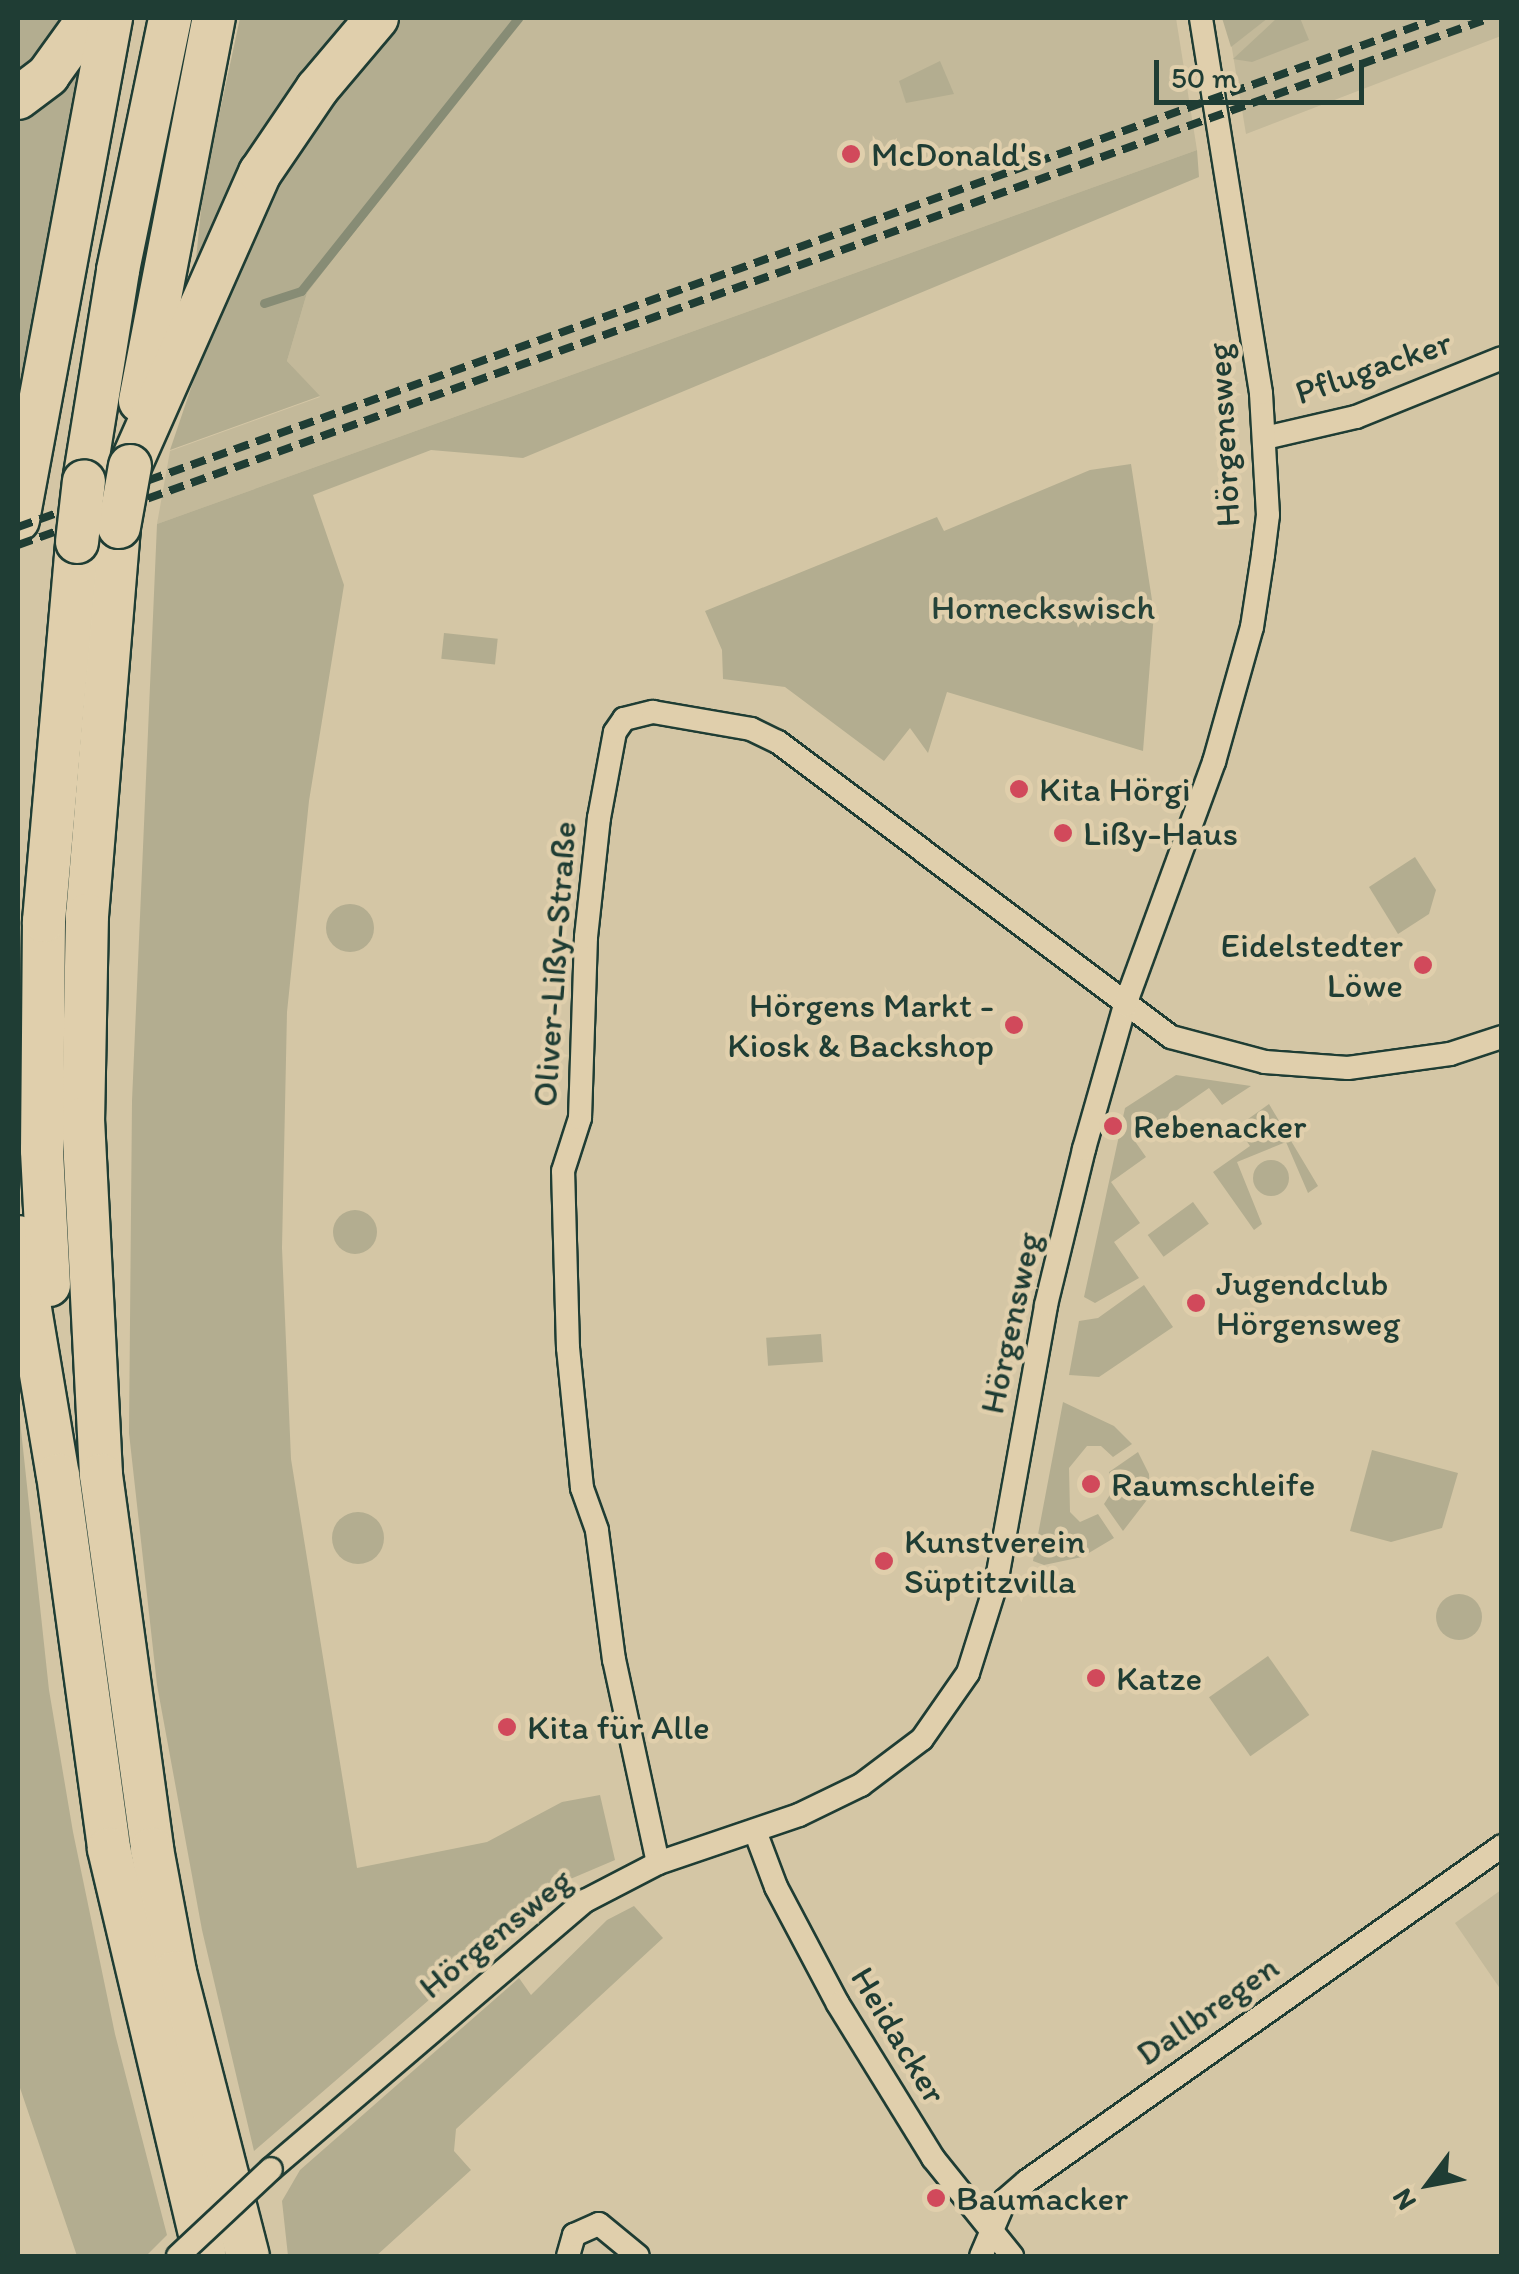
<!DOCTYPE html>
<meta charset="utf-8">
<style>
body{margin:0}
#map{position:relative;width:1519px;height:2274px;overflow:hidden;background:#d4c6a5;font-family:Itim,sans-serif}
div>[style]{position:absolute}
.built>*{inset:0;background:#c3b99a}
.green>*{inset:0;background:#b3ad90;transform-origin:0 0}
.round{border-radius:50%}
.stream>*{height:9px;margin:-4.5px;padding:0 4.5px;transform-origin:4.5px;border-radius:4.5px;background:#878c75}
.roads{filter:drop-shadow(2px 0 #1f3d34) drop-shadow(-2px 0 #1f3d34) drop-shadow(0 2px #1f3d34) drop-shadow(0 -2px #1f3d34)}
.street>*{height:22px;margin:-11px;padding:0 11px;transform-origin:11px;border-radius:11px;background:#e0cfac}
.highway>*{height:42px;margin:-21px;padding:0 21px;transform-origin:21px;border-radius:21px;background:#e0cfac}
.rail>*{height:8px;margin-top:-4px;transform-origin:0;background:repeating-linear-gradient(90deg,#1f3d34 0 15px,transparent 0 23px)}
.bridges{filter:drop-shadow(2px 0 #1f3d34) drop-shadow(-2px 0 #1f3d34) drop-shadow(0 2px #1f3d34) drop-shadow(0 -2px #1f3d34)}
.street-bridge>*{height:22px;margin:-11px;padding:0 11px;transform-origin:11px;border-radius:11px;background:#e0cfac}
.highway-bridge>*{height:42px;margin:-21px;padding:0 21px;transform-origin:21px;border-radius:21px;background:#e0cfac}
.dots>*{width:28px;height:28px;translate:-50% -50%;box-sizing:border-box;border:5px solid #e0cfac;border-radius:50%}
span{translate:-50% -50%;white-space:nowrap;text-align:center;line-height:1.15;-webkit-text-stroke:9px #e0cfac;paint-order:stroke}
.poi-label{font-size:35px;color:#1f3d34}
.left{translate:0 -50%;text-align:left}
.right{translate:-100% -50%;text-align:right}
.street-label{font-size:35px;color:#1f3d34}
.park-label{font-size:35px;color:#264339}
.frame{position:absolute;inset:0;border:20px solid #1f3d34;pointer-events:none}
.north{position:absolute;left:1379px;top:2134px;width:100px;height:100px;-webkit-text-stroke:8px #e0cfac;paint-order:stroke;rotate:238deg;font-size:28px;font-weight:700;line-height:40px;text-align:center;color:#1f3d34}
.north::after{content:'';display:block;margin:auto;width:35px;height:45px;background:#1f3d34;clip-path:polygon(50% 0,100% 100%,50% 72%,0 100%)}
.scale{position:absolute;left:1154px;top:60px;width:210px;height:45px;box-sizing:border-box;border:5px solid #1f3d34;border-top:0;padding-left:12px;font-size:30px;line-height:35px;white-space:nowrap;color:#1f3d34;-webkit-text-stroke:8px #e0cfac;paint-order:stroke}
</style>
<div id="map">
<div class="built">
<div style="clip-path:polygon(522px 18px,1176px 18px,1197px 150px,157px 524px,170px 451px,320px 397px,287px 361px,307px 293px)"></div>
<div style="clip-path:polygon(1227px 18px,1501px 18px,1501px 36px,1246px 134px)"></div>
<div style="clip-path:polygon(1501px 1890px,1501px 1990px,1455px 1923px)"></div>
</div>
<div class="green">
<div style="clip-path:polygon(18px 18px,70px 18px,18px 80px)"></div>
<div style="clip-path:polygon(240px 18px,354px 18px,195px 269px,203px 190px)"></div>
<div style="clip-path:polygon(402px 18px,521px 18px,307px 293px,287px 361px,320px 396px,170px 450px,230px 273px,274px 180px,340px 77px)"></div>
<div style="clip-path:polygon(1222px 18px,1268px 18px,1231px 47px)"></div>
<div style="clip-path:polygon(1277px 18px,1300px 18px,1309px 40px,1252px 62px,1233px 59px)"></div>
<div style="clip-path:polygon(940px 61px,954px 94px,906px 103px,899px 81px)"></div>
<div style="clip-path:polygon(82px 65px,18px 416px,18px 117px)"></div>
<div style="clip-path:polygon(1197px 150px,1199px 177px,523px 458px,431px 450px,313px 495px,344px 585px,309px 801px,287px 1012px,282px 1248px,291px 1459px,357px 1868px,487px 1842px,562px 1802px,600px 1795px,615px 1860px,568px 1880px,254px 2151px,202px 1930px,157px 1685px,129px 1433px,132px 1101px,157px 524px)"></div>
<div style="clip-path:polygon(1131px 464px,1154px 613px,1143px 751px,947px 692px,928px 753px,910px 728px,884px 761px,785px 687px,723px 679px,722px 650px,705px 611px,937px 517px,944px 531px,1090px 470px)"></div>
<div style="left:444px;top:633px;width:54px;height:26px;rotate:6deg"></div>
<div style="clip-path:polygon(1415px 857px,1436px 890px,1429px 914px,1398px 934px,1369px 887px)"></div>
<div class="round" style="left:326px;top:904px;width:48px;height:48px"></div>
<div style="clip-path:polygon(1176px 1075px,1251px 1086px,1222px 1105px,1209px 1088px,1134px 1140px,1146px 1157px,1111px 1182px,1140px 1223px,1114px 1242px,1139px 1278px,1095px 1303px,1084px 1297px,1125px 1108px)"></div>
<div style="clip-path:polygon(1269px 1104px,1318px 1186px,1308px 1193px,1286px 1142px,1237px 1162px,1262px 1224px,1254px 1230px,1213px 1172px,1250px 1146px,1237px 1127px)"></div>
<div class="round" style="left:1253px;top:1160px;width:36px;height:36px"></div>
<div style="left:1193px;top:1202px;width:27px;height:56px;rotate:54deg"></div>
<div class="round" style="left:333px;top:1210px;width:44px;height:44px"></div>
<div style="clip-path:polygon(1144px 1285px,1173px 1327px,1099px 1377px,1069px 1375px,1079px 1321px,1098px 1318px)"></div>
<div style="left:821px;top:1334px;width:28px;height:55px;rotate:86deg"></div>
<div style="clip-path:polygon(18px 1402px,49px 1690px,73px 1832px,115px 2034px,167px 2235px,146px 2256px,77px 2256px,18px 2082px)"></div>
<div style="clip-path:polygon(1063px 1402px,1114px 1426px,1132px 1444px,1113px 1457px,1101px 1446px,1087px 1446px,1069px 1468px,1070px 1512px,1080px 1522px,1098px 1514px,1114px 1538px,1082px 1557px,1044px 1565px,1033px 1561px)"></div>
<div style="clip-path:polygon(1372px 1450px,1458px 1473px,1442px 1528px,1391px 1542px,1350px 1531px)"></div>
<div style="clip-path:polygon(1138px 1452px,1149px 1474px,1150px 1496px,1123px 1531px,1104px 1504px,1113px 1490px,1109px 1472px)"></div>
<div class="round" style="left:332px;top:1512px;width:52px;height:52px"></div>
<div class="round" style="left:1436px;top:1594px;width:46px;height:46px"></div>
<div style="left:1268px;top:1656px;width:72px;height:72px;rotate:55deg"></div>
<div style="clip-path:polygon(634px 1906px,663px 1938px,456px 2129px,454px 2151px,471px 2170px,376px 2256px,288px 2256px,282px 2201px,300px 2170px,519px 1978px,531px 1995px,607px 1920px)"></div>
</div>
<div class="stream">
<div style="left:264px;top:303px;width:39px;rotate:-18deg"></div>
<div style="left:301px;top:291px;width:349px;rotate:-51.5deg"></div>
</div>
<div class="roads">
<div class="street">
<div style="left:1265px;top:438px;width:93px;rotate:-13deg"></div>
<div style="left:1356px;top:417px;width:157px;rotate:-22deg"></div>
<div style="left:755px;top:1831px;width:60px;rotate:69.4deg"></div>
<div style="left:776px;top:1887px;width:132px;rotate:62.1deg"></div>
<div style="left:838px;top:2004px;width:181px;rotate:58.3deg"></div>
<div style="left:933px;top:2158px;width:126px;rotate:51.1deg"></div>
<div style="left:658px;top:1863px;width:208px;rotate:-102.2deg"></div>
<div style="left:614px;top:1660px;width:131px;rotate:-97.5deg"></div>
<div style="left:597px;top:1530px;width:45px;rotate:-109.7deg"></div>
<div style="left:582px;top:1488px;width:141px;rotate:-95.7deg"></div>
<div style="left:568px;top:1348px;width:177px;rotate:-91.6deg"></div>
<div style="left:563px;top:1171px;width:56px;rotate:-72.2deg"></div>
<div style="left:580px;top:1118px;width:181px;rotate:-88.1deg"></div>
<div style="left:586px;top:937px;width:120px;rotate:-83.8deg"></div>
<div style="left:599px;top:818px;width:87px;rotate:-79.5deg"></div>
<div style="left:615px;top:732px;width:16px;rotate:-55deg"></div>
<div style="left:624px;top:719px;width:30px;rotate:-14deg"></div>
<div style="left:653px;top:712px;width:99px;rotate:9.8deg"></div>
<div style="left:751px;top:729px;width:30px;rotate:26deg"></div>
<div style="left:778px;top:742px;width:491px;rotate:36.9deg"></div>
<div style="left:1171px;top:1037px;width:97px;rotate:14.9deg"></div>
<div style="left:1265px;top:1062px;width:83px;rotate:4.1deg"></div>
<div style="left:1348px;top:1068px;width:103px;rotate:-7.8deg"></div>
<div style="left:1450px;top:1054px;width:55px;rotate:-18.1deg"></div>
<div style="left:271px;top:2169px;width:413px;rotate:-40.5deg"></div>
<div style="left:585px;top:1901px;width:82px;rotate:-27.5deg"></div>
<div style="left:658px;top:1863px;width:149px;rotate:-18.8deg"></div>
<div style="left:799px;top:1815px;width:69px;rotate:-25.8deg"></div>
<div style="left:861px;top:1785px;width:76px;rotate:-37deg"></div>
<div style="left:922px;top:1739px;width:80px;rotate:-55.1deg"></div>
<div style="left:968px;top:1673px;width:93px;rotate:-72.5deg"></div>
<div style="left:996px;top:1584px;width:283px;rotate:-79.8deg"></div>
<div style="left:1046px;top:1305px;width:161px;rotate:-76.3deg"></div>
<div style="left:1084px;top:1149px;width:150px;rotate:-74.1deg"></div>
<div style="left:1125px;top:1005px;width:259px;rotate:-69.9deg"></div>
<div style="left:1214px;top:762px;width:140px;rotate:-74.3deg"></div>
<div style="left:1252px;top:627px;width:73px;rotate:-81.3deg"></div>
<div style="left:1263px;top:555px;width:40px;rotate:-82.9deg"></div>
<div style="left:1268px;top:515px;width:122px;rotate:-93.3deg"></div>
<div style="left:1261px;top:393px;width:380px;rotate:-99.1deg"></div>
<div style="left:568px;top:2256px;width:22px;rotate:-74deg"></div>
<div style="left:574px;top:2235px;width:27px;rotate:-24deg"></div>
<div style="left:599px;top:2224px;width:50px;rotate:39.4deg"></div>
<div style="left:981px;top:2256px;width:61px;rotate:-66.8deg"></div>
<div style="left:1005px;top:2200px;width:29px;rotate:-41deg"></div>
<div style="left:1027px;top:2181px;width:581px;rotate:-35.19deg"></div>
</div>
<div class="highway">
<div style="left:18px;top:98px;width:38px;rotate:-37deg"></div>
<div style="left:48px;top:75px;width:70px;rotate:-54.3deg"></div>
<div style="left:140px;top:401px;width:390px;rotate:-79.1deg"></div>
<div style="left:130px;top:466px;width:321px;rotate:-66.1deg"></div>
<div style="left:260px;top:173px;width:102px;rotate:-55.8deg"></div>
<div style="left:317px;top:89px;width:93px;rotate:-49.8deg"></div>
<div style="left:84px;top:481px;width:214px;rotate:-80.8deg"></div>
<div style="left:118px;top:270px;width:257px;rotate:-78.3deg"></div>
<div style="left:18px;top:520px;width:511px;rotate:-79.5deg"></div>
<div style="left:119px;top:527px;width:389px;rotate:94.7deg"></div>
<div style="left:87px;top:915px;width:204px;rotate:91.1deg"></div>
<div style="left:83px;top:1119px;width:356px;rotate:87.1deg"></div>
<div style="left:101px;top:1475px;width:377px;rotate:82.2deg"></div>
<div style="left:152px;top:1849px;width:125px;rotate:79.4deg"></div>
<div style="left:175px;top:1972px;width:293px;rotate:75.6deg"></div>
<div style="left:18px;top:1237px;width:241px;rotate:80.5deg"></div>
<div style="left:58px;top:1475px;width:377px;rotate:82.2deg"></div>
<div style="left:109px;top:1849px;width:418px;rotate:76.7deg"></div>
<div style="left:49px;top:1285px;width:135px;rotate:-93deg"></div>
<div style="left:42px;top:1150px;width:229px;rotate:-89.5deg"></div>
<div style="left:44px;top:921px;width:380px;rotate:-85deg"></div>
</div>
</div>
<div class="rail">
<div style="left:18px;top:527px;width:1509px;rotate:-19.71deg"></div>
<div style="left:18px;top:545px;width:1563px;rotate:-19.7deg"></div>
</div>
<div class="bridges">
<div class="street-bridge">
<div style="left:178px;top:2256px;width:127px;rotate:-43.1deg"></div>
</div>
<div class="highway-bridge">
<div style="left:119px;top:527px;width:62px;rotate:-79.8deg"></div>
<div style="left:77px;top:542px;width:61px;rotate:-83.5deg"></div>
</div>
</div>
<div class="dots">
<div style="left:851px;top:154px;background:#d1495b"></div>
<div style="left:1019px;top:789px;background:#d1495b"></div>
<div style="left:1063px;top:833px;background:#d1495b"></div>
<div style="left:1423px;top:965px;background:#d1495b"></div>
<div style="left:1014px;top:1025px;background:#d1495b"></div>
<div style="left:1113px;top:1126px;background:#d1495b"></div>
<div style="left:1196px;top:1303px;background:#d1495b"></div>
<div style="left:1091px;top:1484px;background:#d1495b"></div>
<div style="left:884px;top:1561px;background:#d1495b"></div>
<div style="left:1096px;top:1678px;background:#d1495b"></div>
<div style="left:507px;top:1727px;background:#d1495b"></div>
<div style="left:936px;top:2198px;background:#d1495b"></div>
</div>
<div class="poi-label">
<span class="left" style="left:871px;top:154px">McDonald's</span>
<span class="left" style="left:1039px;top:789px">Kita Hörgi</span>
<span class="left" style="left:1083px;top:833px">Lißy-Haus</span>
<span class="right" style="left:1403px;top:965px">Eidelstedter<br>Löwe</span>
<span class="right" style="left:994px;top:1025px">Hörgens Markt -<br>Kiosk &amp; Backshop</span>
<span class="left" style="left:1133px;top:1126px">Rebenacker</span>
<span class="left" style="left:1216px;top:1303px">Jugendclub<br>Hörgensweg</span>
<span class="left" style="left:1111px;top:1484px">Raumschleife</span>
<span class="left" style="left:904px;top:1561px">Kunstverein<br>Süptitzvilla</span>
<span class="left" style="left:1116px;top:1678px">Katze</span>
<span class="left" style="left:527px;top:1727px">Kita für Alle</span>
<span class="left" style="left:956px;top:2198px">Baumacker</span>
</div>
<div class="street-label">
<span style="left:1373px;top:367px;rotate:-19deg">Pflugacker</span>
<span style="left:1223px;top:435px;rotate:-93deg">Hörgensweg</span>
<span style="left:554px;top:964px;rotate:-86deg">Oliver-Lißy-Straße</span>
<span style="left:1010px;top:1323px;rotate:-78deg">Hörgensweg</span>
<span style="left:495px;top:1933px;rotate:-39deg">Hörgensweg</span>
<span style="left:1207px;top:2010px;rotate:-35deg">Dallbregen</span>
<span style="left:899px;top:2035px;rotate:59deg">Heidacker</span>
</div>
<div class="park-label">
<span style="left:1043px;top:607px">Horneckswisch</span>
</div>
<div class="frame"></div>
<div class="north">N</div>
<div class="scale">50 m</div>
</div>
